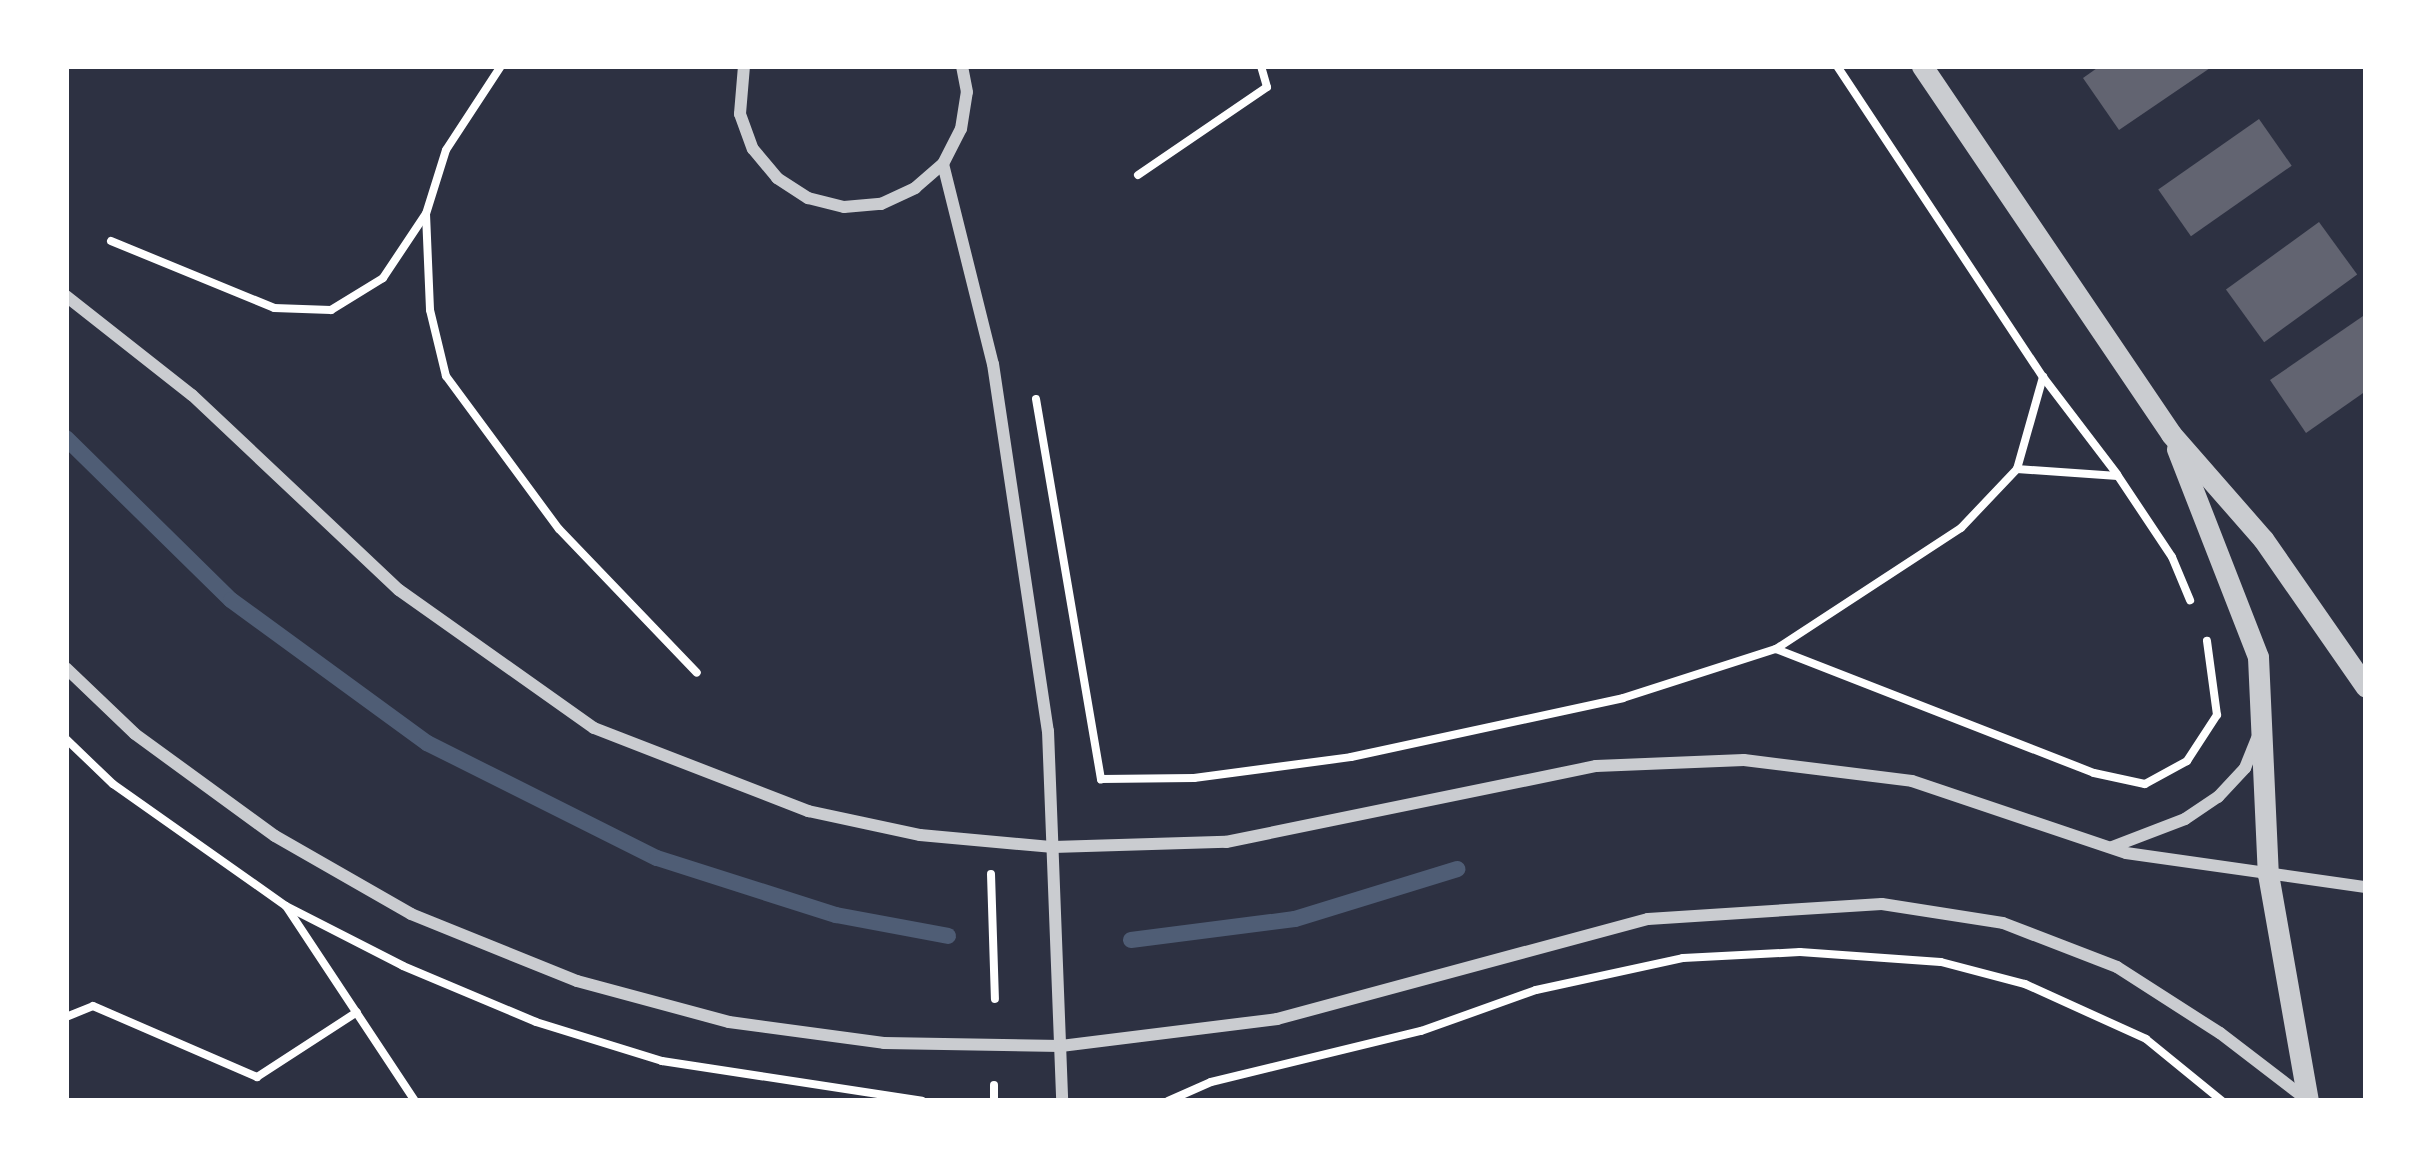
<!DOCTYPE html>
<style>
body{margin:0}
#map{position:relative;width:2432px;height:1167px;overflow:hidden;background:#2d3142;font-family:Cabin,sans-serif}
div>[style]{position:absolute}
.stream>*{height:16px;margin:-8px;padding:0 8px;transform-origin:8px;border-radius:8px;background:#4f5d75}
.building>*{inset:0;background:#626471;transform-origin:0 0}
.path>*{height:8px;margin:-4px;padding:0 4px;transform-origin:4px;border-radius:4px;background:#fff}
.minor>*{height:12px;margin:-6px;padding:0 6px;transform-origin:6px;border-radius:6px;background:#caccd0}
.tertiary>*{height:21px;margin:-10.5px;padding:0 10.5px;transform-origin:10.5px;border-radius:10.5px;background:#caccd0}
span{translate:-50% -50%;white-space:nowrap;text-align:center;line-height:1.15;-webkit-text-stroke:12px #fff;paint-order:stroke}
.frame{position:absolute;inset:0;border:69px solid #fff;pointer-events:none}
</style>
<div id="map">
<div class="stream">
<div style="left:66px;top:438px;width:231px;rotate:44.5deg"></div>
<div style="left:231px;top:600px;width:243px;rotate:36.1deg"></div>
<div style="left:427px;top:743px;width:257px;rotate:26.6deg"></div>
<div style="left:657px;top:858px;width:188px;rotate:17.7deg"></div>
<div style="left:836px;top:915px;width:114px;rotate:10.6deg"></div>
<div style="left:1131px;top:940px;width:165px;rotate:-7.3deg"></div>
<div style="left:1295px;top:919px;width:170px;rotate:-17.1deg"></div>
</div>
<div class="building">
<div style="clip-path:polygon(2100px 66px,2213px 66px,2119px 130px,2083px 78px)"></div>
<div style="left:2259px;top:119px;width:57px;height:123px;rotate:55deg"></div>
<div style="left:2319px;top:222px;width:65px;height:115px;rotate:54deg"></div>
<div style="clip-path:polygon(2366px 314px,2366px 391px,2306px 433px,2270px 380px)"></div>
</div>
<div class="path">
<div style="left:501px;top:66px;width:100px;rotate:123.2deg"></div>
<div style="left:446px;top:150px;width:67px;rotate:107.4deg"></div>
<div style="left:426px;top:214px;width:96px;rotate:87.6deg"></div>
<div style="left:430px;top:310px;width:68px;rotate:76.4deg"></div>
<div style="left:446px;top:376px;width:190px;rotate:53.6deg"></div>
<div style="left:559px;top:529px;width:199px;rotate:46.2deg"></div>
<div style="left:1837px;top:66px;width:373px;rotate:56.5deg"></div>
<div style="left:1138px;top:175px;width:156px;rotate:-34.3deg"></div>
<div style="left:1267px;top:87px;width:22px;rotate:-106deg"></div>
<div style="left:111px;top:241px;width:176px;rotate:22.3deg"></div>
<div style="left:274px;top:308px;width:57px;rotate:2deg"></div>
<div style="left:331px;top:310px;width:61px;rotate:-31.6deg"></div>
<div style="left:383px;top:278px;width:76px;rotate:-56.3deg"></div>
<div style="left:1036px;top:399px;width:386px;rotate:80.3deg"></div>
<div style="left:1101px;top:779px;width:93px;rotate:-0.6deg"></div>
<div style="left:1194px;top:778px;width:158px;rotate:-7.6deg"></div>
<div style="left:1351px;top:757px;width:278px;rotate:-12.2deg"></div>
<div style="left:1623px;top:698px;width:161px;rotate:-17.8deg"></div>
<div style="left:1776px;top:649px;width:221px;rotate:-33.2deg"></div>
<div style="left:1961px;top:528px;width:81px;rotate:-46.5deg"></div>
<div style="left:2017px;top:469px;width:101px;rotate:4deg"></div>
<div style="left:2118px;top:476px;width:97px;rotate:56.3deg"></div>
<div style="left:2172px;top:557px;width:47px;rotate:67.3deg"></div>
<div style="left:2017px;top:469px;width:96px;rotate:-74.2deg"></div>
<div style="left:2043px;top:377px;width:122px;rotate:52.7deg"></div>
<div style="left:1776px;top:649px;width:341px;rotate:21.3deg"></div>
<div style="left:2094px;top:773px;width:52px;rotate:12.2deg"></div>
<div style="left:2145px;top:784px;width:48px;rotate:-28.7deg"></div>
<div style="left:2187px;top:761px;width:55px;rotate:-56.9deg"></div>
<div style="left:2217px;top:715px;width:75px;rotate:-97.7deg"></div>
<div style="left:66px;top:739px;width:65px;rotate:43.8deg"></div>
<div style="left:113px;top:784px;width:212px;rotate:35.2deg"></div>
<div style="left:991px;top:874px;width:125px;rotate:88.2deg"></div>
<div style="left:66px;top:1017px;width:29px;rotate:-22deg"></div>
<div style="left:93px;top:1006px;width:179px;rotate:23.4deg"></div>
<div style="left:257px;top:1077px;width:119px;rotate:-33deg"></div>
<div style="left:994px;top:1085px;width:16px;rotate:90deg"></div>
<div style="left:415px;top:1101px;width:234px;rotate:-123.5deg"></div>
<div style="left:286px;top:906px;width:131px;rotate:27.1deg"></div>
<div style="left:403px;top:966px;width:144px;rotate:22.8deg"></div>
<div style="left:536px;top:1022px;width:132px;rotate:17.2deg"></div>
<div style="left:662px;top:1061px;width:263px;rotate:8.7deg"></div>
<div style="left:1168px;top:1101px;width:47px;rotate:-23.8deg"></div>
<div style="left:1211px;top:1082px;width:216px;rotate:-13.7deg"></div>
<div style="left:1421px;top:1031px;width:122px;rotate:-19.6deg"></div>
<div style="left:1536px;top:990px;width:150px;rotate:-12.3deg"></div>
<div style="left:1683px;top:958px;width:117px;rotate:-2.9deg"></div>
<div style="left:1800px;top:952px;width:141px;rotate:4.1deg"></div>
<div style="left:1941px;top:962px;width:87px;rotate:14.7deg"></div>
<div style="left:2025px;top:984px;width:133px;rotate:24.4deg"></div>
<div style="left:2146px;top:1039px;width:98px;rotate:39.2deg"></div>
</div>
<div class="minor">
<div style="left:744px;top:66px;width:48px;rotate:94.8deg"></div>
<div style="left:740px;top:114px;width:37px;rotate:70deg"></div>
<div style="left:753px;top:149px;width:38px;rotate:50deg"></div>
<div style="left:777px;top:178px;width:37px;rotate:33deg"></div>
<div style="left:808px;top:198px;width:37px;rotate:14deg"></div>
<div style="left:844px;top:207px;width:37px;rotate:-5deg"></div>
<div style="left:881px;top:204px;width:38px;rotate:-25deg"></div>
<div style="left:915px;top:188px;width:37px;rotate:-41deg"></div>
<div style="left:943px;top:164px;width:39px;rotate:-63deg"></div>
<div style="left:961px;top:129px;width:37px;rotate:-81deg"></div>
<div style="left:967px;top:92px;width:26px;rotate:-101deg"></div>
<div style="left:943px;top:164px;width:206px;rotate:76deg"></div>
<div style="left:993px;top:364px;width:371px;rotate:81.5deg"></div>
<div style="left:1048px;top:731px;width:370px;rotate:87.8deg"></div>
<div style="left:66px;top:296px;width:160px;rotate:38.2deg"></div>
<div style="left:192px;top:395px;width:284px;rotate:43.3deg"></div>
<div style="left:399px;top:590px;width:239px;rotate:35.3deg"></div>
<div style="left:594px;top:728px;width:230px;rotate:21.2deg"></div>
<div style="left:808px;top:811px;width:115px;rotate:12.1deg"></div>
<div style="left:920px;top:835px;width:134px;rotate:5.2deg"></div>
<div style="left:1053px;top:847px;width:173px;rotate:-1.7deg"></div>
<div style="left:1226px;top:842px;width:378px;rotate:-11.6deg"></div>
<div style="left:1596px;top:766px;width:148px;rotate:-2.3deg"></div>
<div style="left:1744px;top:760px;width:169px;rotate:7.1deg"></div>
<div style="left:1912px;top:781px;width:226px;rotate:18.6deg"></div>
<div style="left:2126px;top:853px;width:242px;rotate:8.1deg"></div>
<div style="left:66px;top:668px;width:95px;rotate:43.7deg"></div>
<div style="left:135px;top:734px;width:173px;rotate:36.1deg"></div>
<div style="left:275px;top:836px;width:157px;rotate:29.8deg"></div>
<div style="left:411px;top:914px;width:179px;rotate:22deg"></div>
<div style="left:577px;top:981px;width:157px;rotate:15.1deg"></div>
<div style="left:729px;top:1022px;width:156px;rotate:7.7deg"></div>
<div style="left:884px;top:1043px;width:177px;rotate:1deg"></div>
<div style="left:1061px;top:1046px;width:218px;rotate:-7.1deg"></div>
<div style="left:1277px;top:1019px;width:384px;rotate:-15.1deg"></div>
<div style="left:1648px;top:919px;width:234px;rotate:-3.7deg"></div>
<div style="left:1882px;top:904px;width:122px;rotate:8.9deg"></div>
<div style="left:2003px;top:923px;width:122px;rotate:21.1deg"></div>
<div style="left:2117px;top:967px;width:122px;rotate:32.7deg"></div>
<div style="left:2220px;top:1033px;width:108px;rotate:37.5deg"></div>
<div style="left:2112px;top:847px;width:78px;rotate:-21deg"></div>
<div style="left:2185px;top:819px;width:40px;rotate:-34deg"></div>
<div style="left:2218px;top:797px;width:40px;rotate:-47deg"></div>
<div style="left:2245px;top:768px;width:32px;rotate:-68deg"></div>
</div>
<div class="tertiary">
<div style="left:1922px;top:66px;width:444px;rotate:55.9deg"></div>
<div style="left:2171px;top:434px;width:140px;rotate:48.8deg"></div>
<div style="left:2263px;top:539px;width:180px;rotate:55.2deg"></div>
<div style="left:2177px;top:449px;width:223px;rotate:68.7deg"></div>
<div style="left:2258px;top:657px;width:217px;rotate:87.4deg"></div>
<div style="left:2268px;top:874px;width:230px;rotate:80deg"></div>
</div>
<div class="frame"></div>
</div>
